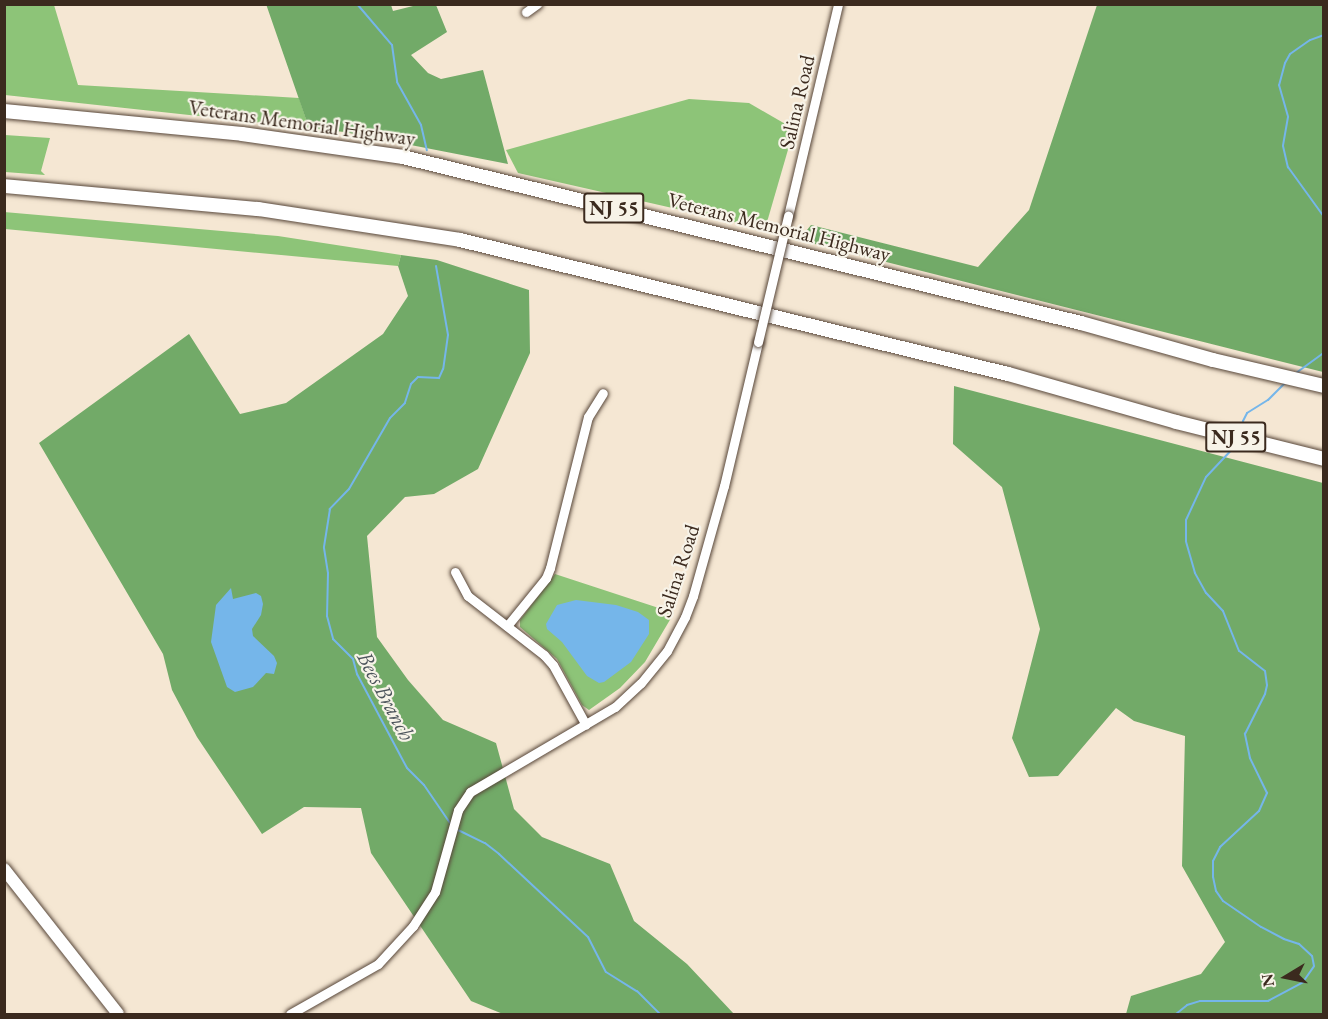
<!DOCTYPE html>
<style>
body{margin:0}
#map{position:relative;width:1328px;height:1019px;overflow:hidden;background:#f5e7d3;font-family:"EB Garamond",serif}
div>[style]{position:absolute}
[style*='--x']{left:calc(var(--x)*1px);top:calc(var(--y)*1px);width:calc(var(--w)*1px);rotate:calc(var(--a)*1deg)}
.green>*{inset:0;background:#8dc478}
.forest>*{inset:0;background:#72aa68}
.water>*{inset:0;background:#75b6ea}
.stream>*{height:2px;margin:-1px;padding:0 1px;transform-origin:1px;border-radius:1px;background:#75b6ea}
.roads{filter:drop-shadow(0 0 2px #574639) drop-shadow(0 0 2px #574639)}
.minor>*{height:9px;margin:-4.5px;padding:0 4.5px;transform-origin:4.5px;border-radius:4.5px;background:#fff}
.major>*{height:12px;margin:-6px;padding:0 6px;transform-origin:6px;border-radius:6px;background:#fff}
.highway>*{height:14px;margin:-7px;padding:0 7px;transform-origin:7px;border-radius:7px;background:#fff}
.bridges{filter:drop-shadow(0 0 2px #574639) drop-shadow(0 0 2px #574639)}
.minor-bridge>*{height:9px;margin:-4.5px;padding:0 4.5px;transform-origin:4.5px;border-radius:4.5px;background:#fff}
span{translate:-50% -50%;white-space:nowrap;text-align:center;line-height:1.15;-webkit-text-stroke:4.5px #f7f3e8;paint-order:stroke}
.shield-label span{padding:2px 4px;background:#f7f3e8;border:2px solid;border-radius:4px;-webkit-text-stroke-width:0}
.shield-label{font-size:20px;color:#3b2a1e;font-weight:700}
.street-label{font-size:21px;color:#3b2a1e}
.water-label{font-size:22px;color:#4c545b;font-style:italic}
.frame{position:absolute;inset:0;border:6px solid #3b2a1e;pointer-events:none}
.north{position:absolute;left:1256px;top:947px;width:60px;height:60px;-webkit-text-stroke:4px #f7f3e8;paint-order:stroke;rotate:260deg;font-size:16px;font-weight:700;line-height:24px;text-align:center;color:#3b2a1e}
.north::after{content:'';display:block;margin:auto;width:21px;height:27px;background:#3b2a1e;clip-path:polygon(50% 0,100% 100%,50% 72%,0 100%)}
</style>
<div id="map">
<div class="green">
<div style="clip-path:polygon(5px 5px,54px 5px,78px 85px,299px 98px,309px 128px,5px 95px)"></div>
<div style="clip-path:polygon(689px 99px,749px 103px,794px 129px,765px 229px,518px 173px,506px 150px)"></div>
<div style="clip-path:polygon(5px 135px,50px 138px,41px 171px,45px 175px,5px 172px)"></div>
<div style="clip-path:polygon(4px 212px,278px 236px,401px 255px,398px 266px,5px 229px)"></div>
<div style="clip-path:polygon(555px 574px,674px 613px,645px 662px,620px 688px,589px 710px,582px 705px,557px 659px,520px 627px,520px 620px)"></div>
</div>
<div class="forest">
<div style="clip-path:polygon(266px 4px,391px 5px,393px 11px,417px 5px,436px 5px,447px 32px,411px 55px,428px 73px,441px 79px,483px 70px,508px 164px,344px 132px,309px 128px)"></div>
<div style="clip-path:polygon(1097px 5px,1323px 5px,1323px 372px,799px 240px,811px 225px,978px 267px,1029px 210px)"></div>
<div style="clip-path:polygon(401px 255px,437px 260px,529px 290px,530px 353px,478px 469px,434px 494px,405px 497px,367px 536px,377px 637px,408px 680px,443px 720px,496px 743px,514px 809px,542px 837px,610px 864px,634px 921px,687px 964px,734px 1014px,503px 1014px,471px 1001px,371px 853px,361px 808px,304px 807px,262px 834px,197px 737px,172px 690px,163px 654px,39px 443px,189px 334px,240px 414px,286px 403px,383px 334px,408px 296px,398px 266px)"></div>
<div style="clip-path:polygon(954px 386px,1323px 483px,1323px 1014px,1126px 1014px,1131px 996px,1201px 974px,1225px 942px,1182px 866px,1185px 736px,1134px 721px,1116px 708px,1058px 776px,1029px 777px,1012px 738px,1040px 629px,1002px 487px,953px 444px)"></div>
</div>
<div class="water">
<div style="clip-path:polygon(231px 588px,233px 599px,256px 593px,261px 596px,263px 604px,261px 615px,252px 629px,253px 636px,274px 656px,277px 663px,274px 674px,266px 673px,253px 687px,235px 692px,227px 687px,211px 642px,216px 605px)"></div>
<div style="clip-path:polygon(576px 600px,616px 605px,638px 612px,649px 620px,649px 634px,631px 662px,604px 682px,599px 683px,587px 676px,562px 642px,547px 629px,546px 624px,557px 605px)"></div>
</div>
<div class="stream">
<div style="--x:357;--y:4;--w:54;--a:49.5"></div>
<div style="--x:392;--y:45;--w:37;--a:82"></div>
<div style="--x:397;--y:82;--w:49;--a:60.8"></div>
<div style="--x:421;--y:125;--w:26;--a:77"></div>
<div style="--x:1324;--y:35;--w:15;--a:160"></div>
<div style="--x:1310;--y:40;--w:24;--a:145"></div>
<div style="--x:1290;--y:54;--w:10;--a:119"></div>
<div style="--x:1285;--y:63;--w:23;--a:105"></div>
<div style="--x:1279;--y:85;--w:33;--a:74"></div>
<div style="--x:1288;--y:117;--w:29;--a:100"></div>
<div style="--x:1283;--y:146;--w:22;--a:77"></div>
<div style="--x:1288;--y:167;--w:62;--a:54.2"></div>
<div style="--x:436;--y:266;--w:70;--a:80.1"></div>
<div style="--x:448;--y:335;--w:34;--a:98"></div>
<div style="--x:443;--y:369;--w:10;--a:114"></div>
<div style="--x:439;--y:378;--w:21;--a:-177"></div>
<div style="--x:418;--y:377;--w:10;--a:135"></div>
<div style="--x:411;--y:384;--w:20;--a:108"></div>
<div style="--x:405;--y:403;--w:21;--a:135"></div>
<div style="--x:390;--y:418;--w:82;--a:120"></div>
<div style="--x:349;--y:489;--w:28;--a:134"></div>
<div style="--x:330;--y:509;--w:39;--a:99"></div>
<div style="--x:324;--y:548;--w:25;--a:81"></div>
<div style="--x:328;--y:573;--w:43;--a:91.3"></div>
<div style="--x:327;--y:616;--w:24;--a:75"></div>
<div style="--x:333;--y:639;--w:28;--a:45"></div>
<div style="--x:353;--y:659;--w:16;--a:75"></div>
<div style="--x:357;--y:674;--w:106;--a:62"></div>
<div style="--x:407;--y:768;--w:24;--a:45"></div>
<div style="--x:424;--y:785;--w:46;--a:55.6"></div>
<div style="--x:1296;--y:373;--w:34;--a:-36"></div>
<div style="--x:1242;--y:432;--w:11;--a:-85"></div>
<div style="--x:1243;--y:421;--w:9;--a:-63"></div>
<div style="--x:1247;--y:413;--w:25;--a:-32"></div>
<div style="--x:1268;--y:400;--w:24;--a:-45"></div>
<div style="--x:456;--y:829;--w:32;--a:26"></div>
<div style="--x:485;--y:843;--w:18;--a:38"></div>
<div style="--x:499;--y:854;--w:122;--a:43"></div>
<div style="--x:588;--y:937;--w:39;--a:63"></div>
<div style="--x:606;--y:972;--w:36;--a:32"></div>
<div style="--x:637;--y:991;--w:33;--a:45"></div>
<div style="--x:1176;--y:1014;--w:14;--a:-39"></div>
<div style="--x:1187;--y:1005;--w:14;--a:-17"></div>
<div style="--x:1200;--y:1001;--w:68;--a:0"></div>
<div style="--x:1268;--y:1001;--w:40;--a:-28"></div>
<div style="--x:1303;--y:982;--w:19;--a:-55"></div>
<div style="--x:1314;--y:966;--w:10;--a:-101"></div>
<div style="--x:1312;--y:956;--w:18;--a:-137"></div>
<div style="--x:1299;--y:944;--w:16;--a:-162"></div>
<div style="--x:1284;--y:939;--w:26;--a:-152"></div>
<div style="--x:1261;--y:927;--w:46;--a:-145.6"></div>
<div style="--x:1223;--y:901;--w:12;--a:-125"></div>
<div style="--x:1216;--y:891;--w:14;--a:-102"></div>
<div style="--x:1213;--y:877;--w:16;--a:-90"></div>
<div style="--x:1213;--y:861;--w:16;--a:-63"></div>
<div style="--x:1220;--y:847;--w:53;--a:-42.7"></div>
<div style="--x:1259;--y:811;--w:20;--a:-66"></div>
<div style="--x:1267;--y:793;--w:39;--a:-116"></div>
<div style="--x:1250;--y:758;--w:25;--a:-102"></div>
<div style="--x:1245;--y:734;--w:45;--a:-63.4"></div>
<div style="--x:1265;--y:694;--w:9;--a:-77"></div>
<div style="--x:1267;--y:685;--w:14;--a:-98"></div>
<div style="--x:1265;--y:671;--w:33;--a:-142"></div>
<div style="--x:1239;--y:651;--w:43;--a:-111.8"></div>
<div style="--x:1223;--y:611;--w:25;--a:-133"></div>
<div style="--x:1206;--y:593;--w:23;--a:-119"></div>
<div style="--x:1195;--y:573;--w:33;--a:-106"></div>
<div style="--x:1186;--y:541;--w:21;--a:-90"></div>
<div style="--x:1186;--y:520;--w:47;--a:-65.1"></div>
<div style="--x:1206;--y:477;--w:47;--a:-46.7"></div>
</div>
<div class="roads">
<div class="minor">
<div style="--x:526;--y:12;--w:14;--a:-36"></div>
<div style="--x:788;--y:216;--w:218;--a:-76.7"></div>
<div style="--x:455;--y:572;--w:27;--a:62"></div>
<div style="--x:468;--y:596;--w:96;--a:37.8"></div>
<div style="--x:544;--y:655;--w:13;--a:48"></div>
<div style="--x:553;--y:665;--w:68;--a:61.2"></div>
<div style="--x:507;--y:626;--w:62;--a:-50.9"></div>
<div style="--x:546;--y:578;--w:11;--a:-68"></div>
<div style="--x:550;--y:568;--w:156;--a:-75.9"></div>
<div style="--x:588;--y:417;--w:28;--a:-58"></div>
<div style="--x:290;--y:1014;--w:101;--a:-29.6"></div>
<div style="--x:378;--y:964;--w:52;--a:-47.4"></div>
<div style="--x:413;--y:926;--w:40;--a:-57.1"></div>
<div style="--x:435;--y:892;--w:85;--a:-74.3"></div>
<div style="--x:458;--y:810;--w:22;--a:-56"></div>
<div style="--x:470;--y:792;--w:168;--a:-30.4"></div>
<div style="--x:615;--y:707;--w:35;--a:-43"></div>
<div style="--x:641;--y:683;--w:41;--a:-50.9"></div>
<div style="--x:667;--y:651;--w:38;--a:-62"></div>
<div style="--x:685;--y:617;--w:22;--a:-69"></div>
<div style="--x:693;--y:596;--w:114;--a:-74.3"></div>
<div style="--x:724;--y:486;--w:148;--a:-76.7"></div>
</div>
<div class="major">
<div style="--x:4;--y:869;--w:184;--a:51.8"></div>
</div>
<div class="highway">
<div style="--x:4;--y:111;--w:239;--a:5.5"></div>
<div style="--x:242;--y:134;--w:163;--a:8.1"></div>
<div style="--x:403;--y:157;--w:698;--a:13.76"></div>
<div style="--x:1081;--y:323;--w:137;--a:15.7"></div>
<div style="--x:1213;--y:360;--w:114;--a:13.2"></div>
<div style="--x:4;--y:186;--w:255;--a:5.2"></div>
<div style="--x:258;--y:209;--w:204;--a:8.7"></div>
<div style="--x:460;--y:240;--w:564;--a:13.74"></div>
<div style="--x:1008;--y:374;--w:175;--a:15.9"></div>
<div style="--x:1176;--y:422;--w:153;--a:14"></div>
</div>
</div>
<div class="bridges">
<div class="minor-bridge">
<div style="--x:758;--y:342;--w:130;--a:-76.6"></div>
</div>
</div>
<div class="shield-label">
<span style="left:614px;top:208px">NJ 55</span>
<span style="left:1236px;top:437px">NJ 55</span>
</div>
<div class="street-label">
<span style="left:797px;top:102px;rotate:-77deg">Salina Road</span>
<span style="left:302px;top:123px;rotate:8deg">Veterans Memorial Highway</span>
<span style="left:779px;top:227px;rotate:14deg">Veterans Memorial Highway</span>
<span style="left:678px;top:571px;rotate:-72deg">Salina Road</span>
</div>
<div class="water-label">
<span style="left:386px;top:696px;rotate:62deg">Bees Branch</span>
</div>
<div class="frame"></div>
<div class="north">N</div>
</div>
